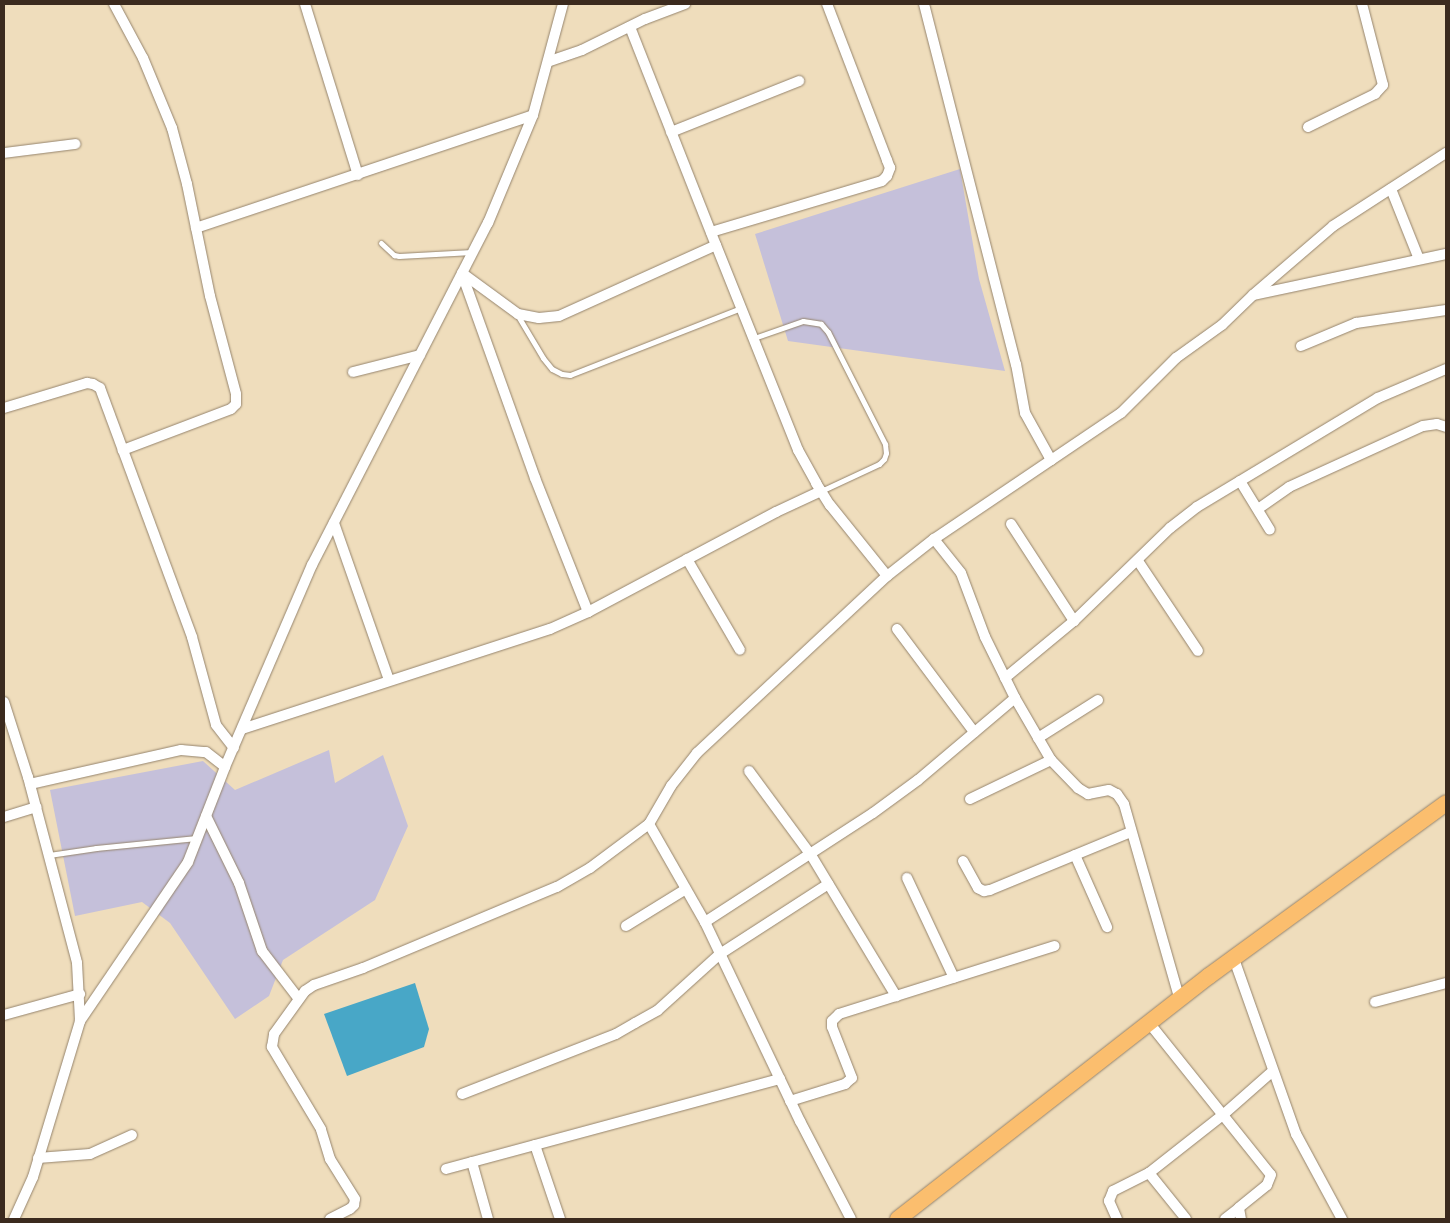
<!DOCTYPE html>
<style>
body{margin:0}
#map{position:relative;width:1450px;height:1223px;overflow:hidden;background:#efddbc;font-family:"Balsamiq Sans",sans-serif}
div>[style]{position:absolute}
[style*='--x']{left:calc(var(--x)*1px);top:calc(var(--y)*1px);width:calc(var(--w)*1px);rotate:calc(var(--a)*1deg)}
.industrial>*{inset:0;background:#c5c0da}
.water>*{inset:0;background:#48a7c7}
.roads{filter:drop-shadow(0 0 1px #95846d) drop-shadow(0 0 1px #95846d)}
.lane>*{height:5px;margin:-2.5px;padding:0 2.5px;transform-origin:2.5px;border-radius:2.5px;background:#fff}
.street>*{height:10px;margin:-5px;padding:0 5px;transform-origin:5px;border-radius:5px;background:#fff}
.primary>*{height:16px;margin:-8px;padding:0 8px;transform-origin:8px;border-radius:8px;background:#fbbe6e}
span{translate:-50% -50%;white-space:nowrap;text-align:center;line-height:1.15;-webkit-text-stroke:4px #fff;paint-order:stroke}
.frame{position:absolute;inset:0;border:5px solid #3b2a1e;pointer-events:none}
</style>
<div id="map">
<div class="industrial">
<div style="clip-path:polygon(960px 169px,979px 279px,1005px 371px,788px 341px,755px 234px)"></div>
<div style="clip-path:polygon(329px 750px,335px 783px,383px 755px,408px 826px,375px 900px,283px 960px,269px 996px,235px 1019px,170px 923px,142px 902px,75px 916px,50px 790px,203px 761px,235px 790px)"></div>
</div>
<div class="water">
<div style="clip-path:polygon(415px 983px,429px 1029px,424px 1047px,347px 1076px,324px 1014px)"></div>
</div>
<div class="roads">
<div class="lane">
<div style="--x:381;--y:243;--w:18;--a:43"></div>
<div style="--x:394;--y:255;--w:5;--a:11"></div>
<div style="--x:399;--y:256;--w:73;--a:-3.1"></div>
<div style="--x:518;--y:316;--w:49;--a:59.2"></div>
<div style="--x:543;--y:358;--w:14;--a:51"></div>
<div style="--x:552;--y:369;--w:11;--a:27"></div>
<div style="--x:562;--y:374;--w:8;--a:7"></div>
<div style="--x:570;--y:375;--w:184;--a:-21.4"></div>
<div style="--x:754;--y:338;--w:52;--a:-19.1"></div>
<div style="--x:803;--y:321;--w:18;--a:9"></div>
<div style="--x:821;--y:324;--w:11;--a:49"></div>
<div style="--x:828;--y:332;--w:126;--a:63"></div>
<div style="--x:885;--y:444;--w:9;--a:84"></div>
<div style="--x:886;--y:453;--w:6;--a:108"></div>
<div style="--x:884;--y:459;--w:7;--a:135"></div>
<div style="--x:879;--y:464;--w:64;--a:155"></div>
<div style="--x:49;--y:855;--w:48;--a:-8.5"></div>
<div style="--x:96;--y:848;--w:101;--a:-5.7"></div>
</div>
<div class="street">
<div style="--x:114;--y:4;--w:61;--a:61.8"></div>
<div style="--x:143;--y:58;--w:76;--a:67.5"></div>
<div style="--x:172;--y:128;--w:58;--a:75"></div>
<div style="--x:187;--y:184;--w:114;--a:78.4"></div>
<div style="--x:210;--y:296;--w:101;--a:75.1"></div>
<div style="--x:236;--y:394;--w:10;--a:90"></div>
<div style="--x:236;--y:404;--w:7;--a:135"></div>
<div style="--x:231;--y:409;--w:116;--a:159.2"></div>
<div style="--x:305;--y:4;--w:179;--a:72.8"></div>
<div style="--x:924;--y:4;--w:372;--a:75.7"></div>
<div style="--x:1016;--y:364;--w:50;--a:79.6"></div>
<div style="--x:1025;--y:413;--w:54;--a:61"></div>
<div style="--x:630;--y:27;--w:234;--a:68.5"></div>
<div style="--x:550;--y:61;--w:34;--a:-19"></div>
<div style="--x:582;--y:50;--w:70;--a:-26.2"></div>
<div style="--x:645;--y:19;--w:43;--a:-20.6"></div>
<div style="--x:1308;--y:127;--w:75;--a:-26.2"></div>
<div style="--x:1375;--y:94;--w:12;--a:-48"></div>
<div style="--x:1383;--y:85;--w:84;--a:-104.5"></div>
<div style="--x:671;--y:132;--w:138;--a:-21.7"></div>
<div style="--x:4;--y:153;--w:72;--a:-7.2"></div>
<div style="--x:1391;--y:189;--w:75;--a:68.2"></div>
<div style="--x:196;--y:228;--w:355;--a:-18.5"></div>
<div style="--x:711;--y:232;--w:178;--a:-16.6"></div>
<div style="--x:882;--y:181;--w:7;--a:-45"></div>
<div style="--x:887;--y:176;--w:9;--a:-69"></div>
<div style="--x:890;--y:168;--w:9;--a:-111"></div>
<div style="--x:887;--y:160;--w:167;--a:-111"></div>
<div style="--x:462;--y:273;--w:69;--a:36.2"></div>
<div style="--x:518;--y:314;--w:21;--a:11"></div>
<div style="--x:539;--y:318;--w:20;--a:-6"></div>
<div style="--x:559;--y:316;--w:172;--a:-24.3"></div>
<div style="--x:716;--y:245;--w:221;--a:68.2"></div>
<div style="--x:798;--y:450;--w:38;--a:61"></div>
<div style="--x:816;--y:483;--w:26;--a:58"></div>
<div style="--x:830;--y:505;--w:91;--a:51.2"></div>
<div style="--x:462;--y:274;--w:217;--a:70.3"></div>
<div style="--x:535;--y:478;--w:144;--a:68.4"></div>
<div style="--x:1254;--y:294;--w:104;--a:-40.7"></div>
<div style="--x:1333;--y:226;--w:135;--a:-32.9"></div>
<div style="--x:1301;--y:346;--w:60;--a:-22.7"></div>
<div style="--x:1356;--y:323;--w:91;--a:-8.2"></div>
<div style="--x:353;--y:372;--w:69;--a:-14.2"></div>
<div style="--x:4;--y:408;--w:87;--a:-16.8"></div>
<div style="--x:87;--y:383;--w:6;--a:9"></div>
<div style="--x:93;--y:384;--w:8;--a:30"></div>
<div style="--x:100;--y:388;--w:265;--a:69.7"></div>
<div style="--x:192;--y:637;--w:91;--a:74.7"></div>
<div style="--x:216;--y:725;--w:29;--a:52"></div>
<div style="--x:1240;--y:481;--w:57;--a:58.5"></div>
<div style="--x:1258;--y:509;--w:38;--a:-35"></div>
<div style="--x:1289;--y:487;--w:147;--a:-24.5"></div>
<div style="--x:1423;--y:426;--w:14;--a:-8"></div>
<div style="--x:1437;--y:424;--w:9;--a:18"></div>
<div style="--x:334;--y:523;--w:166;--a:70.7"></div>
<div style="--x:1011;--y:524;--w:116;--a:57"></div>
<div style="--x:934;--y:539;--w:43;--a:51.5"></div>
<div style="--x:961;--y:573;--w:68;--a:69.4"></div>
<div style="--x:985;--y:637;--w:68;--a:63.8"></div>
<div style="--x:1015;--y:698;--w:72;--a:59.9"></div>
<div style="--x:1051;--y:760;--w:39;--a:46"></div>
<div style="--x:1078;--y:788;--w:12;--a:31"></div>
<div style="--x:1088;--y:794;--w:21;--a:-11"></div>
<div style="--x:1109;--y:790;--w:9;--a:27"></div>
<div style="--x:1117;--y:794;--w:12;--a:55"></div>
<div style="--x:1124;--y:804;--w:204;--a:74.1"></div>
<div style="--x:687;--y:559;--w:105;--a:59.8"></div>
<div style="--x:1138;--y:561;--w:108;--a:56.3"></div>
<div style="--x:897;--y:629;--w:129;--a:53.2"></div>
<div style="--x:1005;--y:678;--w:89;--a:-39.6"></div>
<div style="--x:1074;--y:621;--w:134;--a:-44.1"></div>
<div style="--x:1170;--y:528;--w:34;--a:-38"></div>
<div style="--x:1197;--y:507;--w:211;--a:-31.1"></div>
<div style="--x:1378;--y:398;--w:74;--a:-23.1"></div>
<div style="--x:4;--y:702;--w:79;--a:72.3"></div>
<div style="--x:28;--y:777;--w:192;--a:75.2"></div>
<div style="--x:77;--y:963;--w:58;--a:87"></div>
<div style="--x:242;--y:729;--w:324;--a:-18"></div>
<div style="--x:550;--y:629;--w:42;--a:-24.1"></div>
<div style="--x:588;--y:612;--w:213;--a:-28"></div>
<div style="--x:776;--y:512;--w:50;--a:-25"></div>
<div style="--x:1038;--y:738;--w:71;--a:-32.3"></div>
<div style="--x:749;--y:771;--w:104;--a:53.6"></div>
<div style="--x:811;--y:855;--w:165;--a:58.9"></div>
<div style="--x:30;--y:784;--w:155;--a:-12.7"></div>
<div style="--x:181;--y:750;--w:25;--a:5"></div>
<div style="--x:206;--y:752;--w:24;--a:38"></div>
<div style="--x:970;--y:799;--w:90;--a:-25.7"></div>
<div style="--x:206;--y:816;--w:75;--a:63.8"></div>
<div style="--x:239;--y:883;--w:72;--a:71.3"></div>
<div style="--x:262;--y:951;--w:59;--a:52.5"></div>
<div style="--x:4;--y:817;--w:34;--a:-17"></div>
<div style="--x:649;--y:824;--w:113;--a:60.3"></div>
<div style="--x:705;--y:922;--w:221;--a:64.5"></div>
<div style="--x:800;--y:1121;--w:110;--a:62.5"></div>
<div style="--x:1075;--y:855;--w:79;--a:66"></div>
<div style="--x:963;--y:861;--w:31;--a:61"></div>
<div style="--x:978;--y:888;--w:7;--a:27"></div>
<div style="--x:984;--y:891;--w:6;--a:-9"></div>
<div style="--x:990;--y:890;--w:152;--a:-22.4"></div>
<div style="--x:907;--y:878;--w:110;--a:64.8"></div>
<div style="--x:705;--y:922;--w:200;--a:-33"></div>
<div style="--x:873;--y:813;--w:56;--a:-36.3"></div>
<div style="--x:918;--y:780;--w:127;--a:-40.2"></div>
<div style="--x:626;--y:926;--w:70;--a:-31.7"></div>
<div style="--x:1234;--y:959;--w:186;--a:70.5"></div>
<div style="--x:1296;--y:1134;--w:97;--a:61.6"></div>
<div style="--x:1375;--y:1002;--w:73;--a:-15"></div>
<div style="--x:4;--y:1015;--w:79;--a:-15.4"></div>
<div style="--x:1150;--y:1024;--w:193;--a:51.3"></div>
<div style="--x:1271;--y:1175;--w:11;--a:112"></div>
<div style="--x:1267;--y:1185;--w:36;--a:141"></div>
<div style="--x:1239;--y:1208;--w:11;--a:80"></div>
<div style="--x:462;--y:1094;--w:165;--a:-21.3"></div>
<div style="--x:616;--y:1034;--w:22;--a:-30"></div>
<div style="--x:635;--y:1023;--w:26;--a:-29"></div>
<div style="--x:658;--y:1010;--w:84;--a:-42.1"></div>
<div style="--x:720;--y:954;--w:129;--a:-32.9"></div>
<div style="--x:790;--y:1101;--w:58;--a:-17.2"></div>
<div style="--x:845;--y:1084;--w:9;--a:-41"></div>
<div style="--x:852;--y:1078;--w:55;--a:-111.4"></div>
<div style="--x:832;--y:1027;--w:6;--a:-90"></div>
<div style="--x:832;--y:1021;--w:10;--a:-45"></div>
<div style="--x:839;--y:1014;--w:226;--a:-17.5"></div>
<div style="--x:535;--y:1145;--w:78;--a:71.3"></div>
<div style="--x:38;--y:1158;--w:52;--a:-4.4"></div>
<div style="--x:90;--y:1154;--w:46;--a:-24.3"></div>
<div style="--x:472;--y:1162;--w:59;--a:74.3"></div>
<div style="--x:446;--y:1169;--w:346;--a:-15.1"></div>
<div style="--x:1149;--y:1173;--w:59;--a:51.2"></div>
<div style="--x:14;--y:1219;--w:46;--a:-65.7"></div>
<div style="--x:33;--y:1177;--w:163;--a:-73.2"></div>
<div style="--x:80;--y:1021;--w:192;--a:-55.8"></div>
<div style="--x:188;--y:862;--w:102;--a:-68.7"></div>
<div style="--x:225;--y:767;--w:220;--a:-66.7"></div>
<div style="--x:312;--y:565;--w:385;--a:-62.8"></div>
<div style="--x:488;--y:223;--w:117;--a:-67.4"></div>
<div style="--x:533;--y:115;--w:115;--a:-74.9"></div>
<div style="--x:330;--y:1219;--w:22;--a:-27"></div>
<div style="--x:350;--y:1209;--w:6;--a:-45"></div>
<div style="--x:354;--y:1205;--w:6;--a:-81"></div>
<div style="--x:355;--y:1199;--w:47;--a:-122"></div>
<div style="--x:330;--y:1159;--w:31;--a:-107"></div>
<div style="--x:321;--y:1129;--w:96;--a:-120.9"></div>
<div style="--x:272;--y:1047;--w:13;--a:-81"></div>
<div style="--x:274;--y:1034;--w:53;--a:-54.2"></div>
<div style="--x:305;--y:991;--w:11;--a:-34"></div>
<div style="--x:314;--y:985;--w:52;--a:-19.1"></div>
<div style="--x:363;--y:968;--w:210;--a:-22.7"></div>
<div style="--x:557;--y:887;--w:38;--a:-30"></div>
<div style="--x:590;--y:868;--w:74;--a:-36.7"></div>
<div style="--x:649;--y:824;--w:44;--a:-59.9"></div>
<div style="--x:671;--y:786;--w:42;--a:-51.8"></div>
<div style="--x:697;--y:753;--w:260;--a:-43"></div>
<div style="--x:887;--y:576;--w:60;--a:-38.2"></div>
<div style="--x:934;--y:539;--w:225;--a:-34"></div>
<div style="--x:1121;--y:413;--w:78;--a:-45"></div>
<div style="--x:1176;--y:358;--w:57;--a:-35.7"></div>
<div style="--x:1222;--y:325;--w:43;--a:-44.1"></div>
<div style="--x:1253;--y:295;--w:197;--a:-12"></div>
<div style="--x:1117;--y:1219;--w:20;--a:-114"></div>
<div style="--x:1109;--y:1201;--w:11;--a:-68"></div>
<div style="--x:1113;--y:1191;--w:40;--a:-26.6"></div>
<div style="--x:1149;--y:1173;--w:95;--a:-38.2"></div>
<div style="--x:1224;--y:1114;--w:65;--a:-41.3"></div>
<div style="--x:1225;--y:1219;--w:18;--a:-38"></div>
</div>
<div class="primary">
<div style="--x:898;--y:1219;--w:395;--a:-38"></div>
<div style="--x:1209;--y:976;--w:293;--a:-36.1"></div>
</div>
</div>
<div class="frame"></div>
</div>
